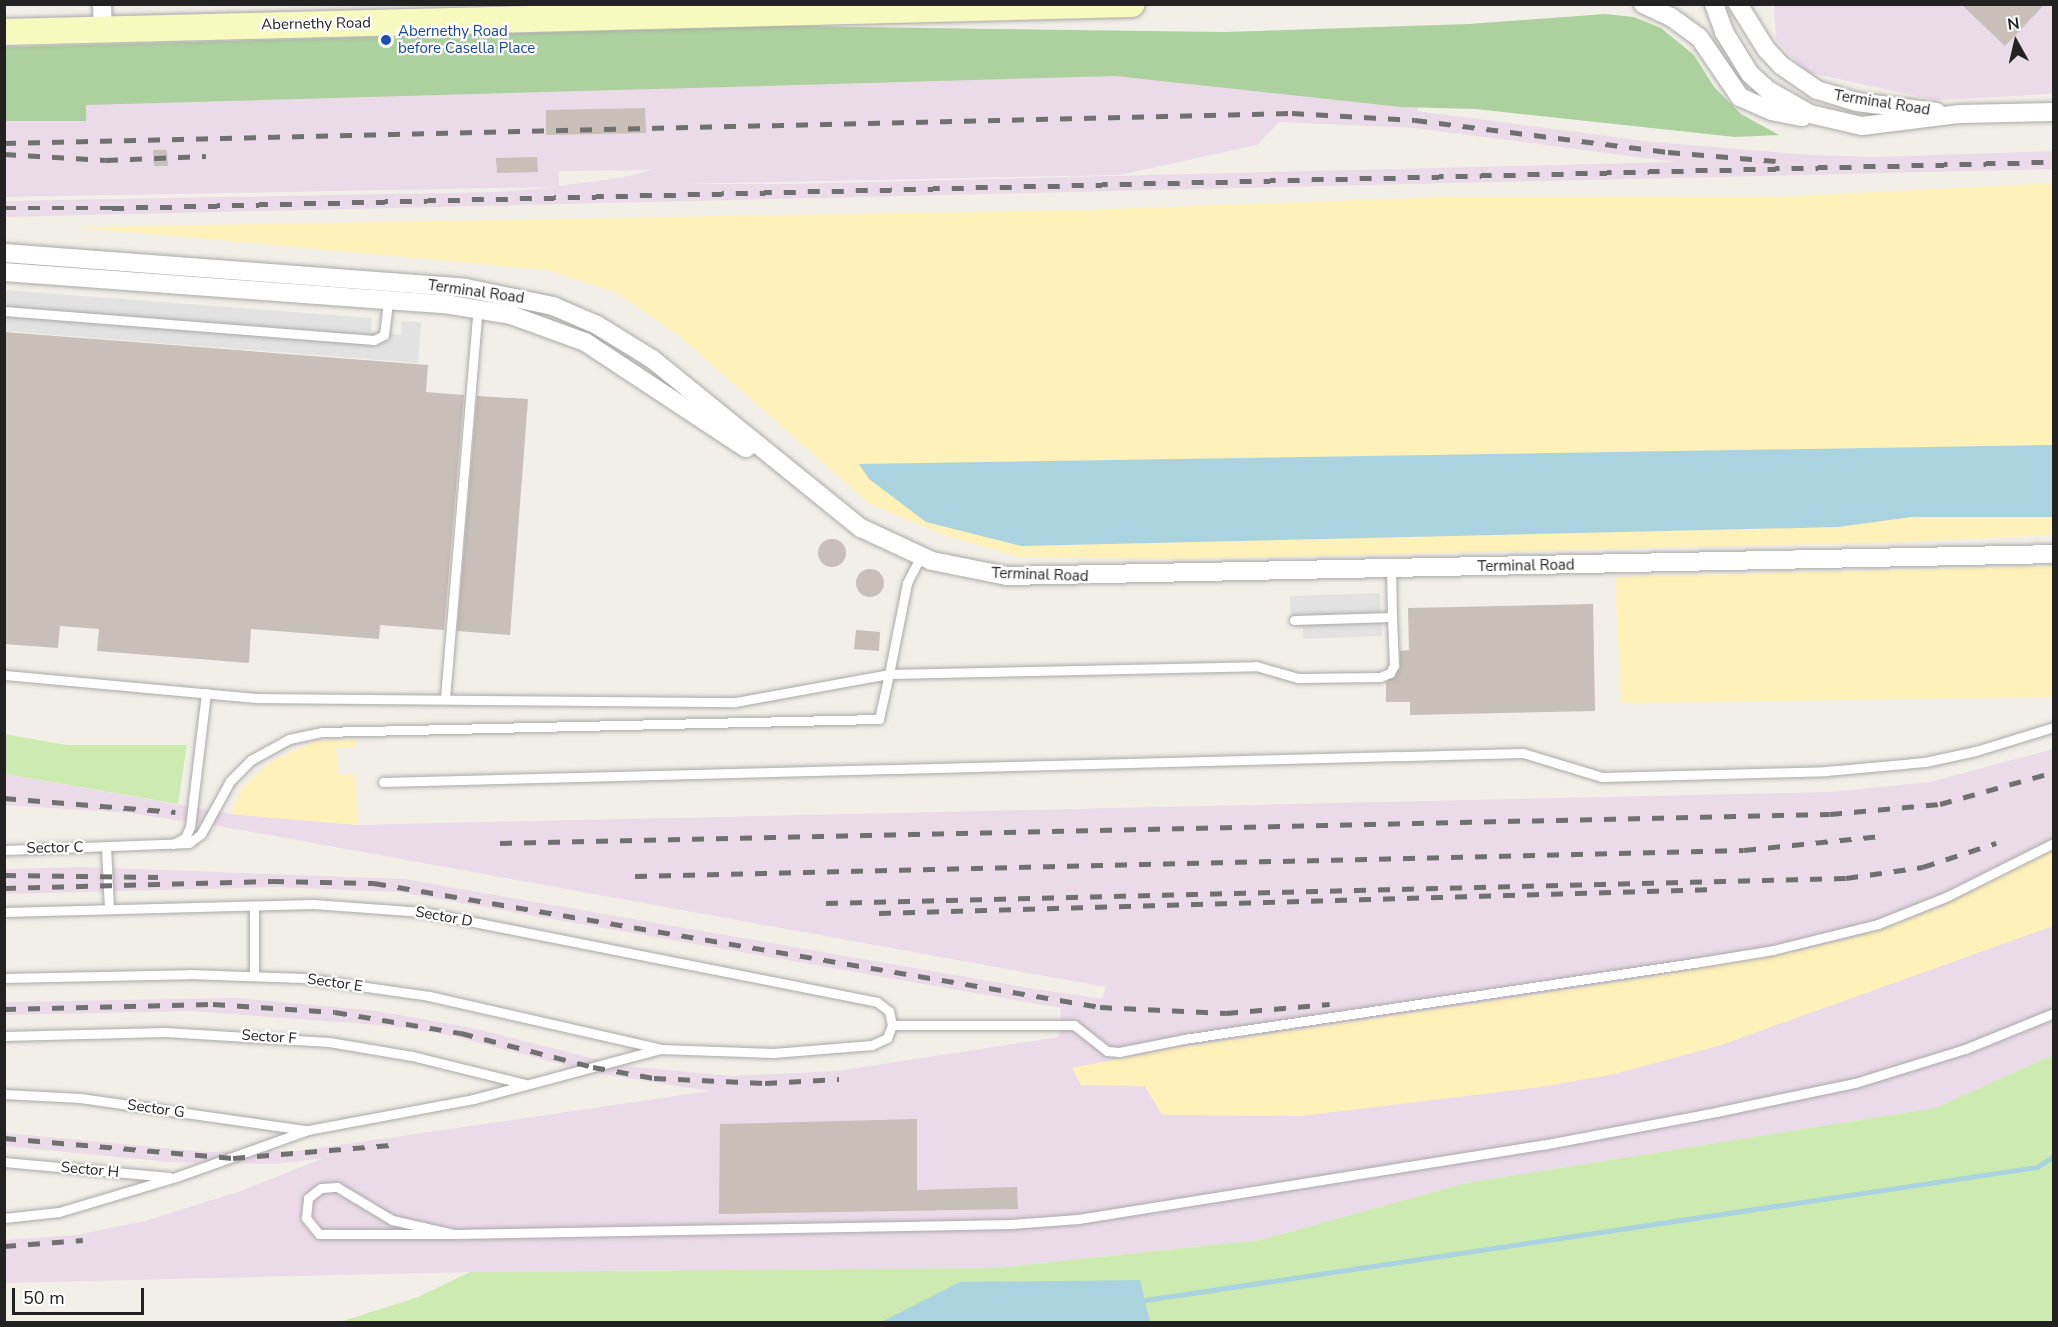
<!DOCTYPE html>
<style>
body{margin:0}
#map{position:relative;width:2058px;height:1327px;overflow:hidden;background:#f2efe9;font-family:"Nunito Sans",sans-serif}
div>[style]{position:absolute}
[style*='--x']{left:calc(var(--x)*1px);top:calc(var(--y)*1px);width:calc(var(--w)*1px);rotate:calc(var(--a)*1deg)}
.industrial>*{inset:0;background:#ebdbe8}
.grass>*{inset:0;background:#cdebb0}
.forest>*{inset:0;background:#add19e}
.sand>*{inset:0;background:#fff1ba}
.parking>*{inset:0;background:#e2e2e2}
.water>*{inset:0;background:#aad3df}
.stream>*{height:5px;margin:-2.5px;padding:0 2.5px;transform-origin:2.5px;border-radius:2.5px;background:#aad3df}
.building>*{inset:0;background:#c7bfb8}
.round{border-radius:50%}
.roads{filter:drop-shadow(0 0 2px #a9a9a9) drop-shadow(0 0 2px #a9a9a9)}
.lane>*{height:9px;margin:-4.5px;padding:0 4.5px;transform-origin:4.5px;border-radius:4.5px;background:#fff}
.street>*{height:18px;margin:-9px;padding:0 9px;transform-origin:9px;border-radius:9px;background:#fff}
.secondary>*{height:26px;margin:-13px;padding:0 13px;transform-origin:13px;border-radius:13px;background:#f7fabf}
.rail>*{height:4.5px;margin-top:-2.25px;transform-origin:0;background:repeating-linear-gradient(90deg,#707070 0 12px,transparent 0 24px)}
.dots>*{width:16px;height:16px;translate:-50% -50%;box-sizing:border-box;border:3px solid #fff;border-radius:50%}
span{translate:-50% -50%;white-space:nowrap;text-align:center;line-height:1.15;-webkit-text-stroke:4.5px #fff;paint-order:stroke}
.street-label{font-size:15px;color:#222}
.transit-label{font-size:15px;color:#164399}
.left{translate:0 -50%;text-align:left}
.frame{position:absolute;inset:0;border:6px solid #222;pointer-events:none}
.north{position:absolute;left:1986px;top:12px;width:60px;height:60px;-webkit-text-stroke:4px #fff;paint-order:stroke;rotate:352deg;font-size:16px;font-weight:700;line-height:24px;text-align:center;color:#222}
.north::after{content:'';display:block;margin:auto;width:21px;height:27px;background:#222;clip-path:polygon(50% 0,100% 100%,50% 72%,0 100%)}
.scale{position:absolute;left:12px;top:1288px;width:132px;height:27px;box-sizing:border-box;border:3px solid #222;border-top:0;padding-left:8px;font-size:18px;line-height:21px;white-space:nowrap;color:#222;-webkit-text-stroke:4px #fff;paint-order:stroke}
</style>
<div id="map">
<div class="industrial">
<div style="clip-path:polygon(1774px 5px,2053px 5px,2053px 94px,1935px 100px,1806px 72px,1776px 40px)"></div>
<div style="clip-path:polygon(evenodd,1435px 29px,1417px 111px,1653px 142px,1811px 155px,1874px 157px,2054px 151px,2053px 169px,5px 217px,5px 201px,499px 192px,558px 187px,5px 197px,5px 82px,1435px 29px,1279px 122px,1414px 128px,1676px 162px,789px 184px,674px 184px,1119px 175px,1257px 145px,1279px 122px,1435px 29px,653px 170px,620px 178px,559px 186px,559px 171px,653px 170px)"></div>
<div style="clip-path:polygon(2053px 749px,2053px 1055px,1935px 1108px,1466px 1183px,1260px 1240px,995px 1268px,470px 1272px,5px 1283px,5px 1240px,76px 1235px,145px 1221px,238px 1192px,324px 1158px,276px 1164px,169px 1162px,5px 1146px,5px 1133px,207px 1152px,298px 1151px,710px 1091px,595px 1073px,448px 1035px,392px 1026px,192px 1011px,5px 1015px,5px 1002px,237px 998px,377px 1011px,468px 1027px,623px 1066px,733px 1076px,837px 1071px,1059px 1037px,1061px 1008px,398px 892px,276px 887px,5px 894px,5px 869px,83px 867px,404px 879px,1029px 988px,1102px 999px,1106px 987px,230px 828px,129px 813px,5px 805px,5px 774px,231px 814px,357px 825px,1830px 792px,1930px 782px)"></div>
</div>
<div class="grass">
<div style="clip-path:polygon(4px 734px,67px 745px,187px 745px,178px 804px,5px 774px)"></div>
<div style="clip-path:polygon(2053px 1055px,2053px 1322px,340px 1322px,418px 1297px,470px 1272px,995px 1268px,1260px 1240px,1466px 1183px,1935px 1108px)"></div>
</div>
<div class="forest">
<div style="clip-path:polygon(1605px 14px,1634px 17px,1661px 28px,1694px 55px,1714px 87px,1741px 114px,1779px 135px,1735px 137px,1475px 109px,1401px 107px,1115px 76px,86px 105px,86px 121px,5px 121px,5px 47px,789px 26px,1224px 32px,1468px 24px)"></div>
</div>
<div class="sand">
<div style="clip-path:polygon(2053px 183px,2053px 535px,1901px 542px,1184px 559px,1019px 557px,944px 535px,870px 504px,678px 335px,617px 293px,547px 270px,75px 227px,1082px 210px,1441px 197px,1775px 197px)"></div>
<div style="clip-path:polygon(2053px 566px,2053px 697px,1621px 703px,1615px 577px)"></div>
<div style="clip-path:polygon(355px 740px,355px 747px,336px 748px,338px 774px,356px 774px,357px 825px,231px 814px,243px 786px,272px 761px,315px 741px)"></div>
<div style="clip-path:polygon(2053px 849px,2053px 926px,1718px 1046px,1614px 1074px,1541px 1087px,1301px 1116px,1162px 1115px,1145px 1086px,1081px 1085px,1072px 1068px,1174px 1048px,1625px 981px,1797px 951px,1863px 935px,1945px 905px)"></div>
</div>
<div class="parking">
<div style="clip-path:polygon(4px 290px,372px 318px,371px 332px,401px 335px,402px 321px,421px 322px,418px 363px,5px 331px)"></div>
<div style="clip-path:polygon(1380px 593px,1382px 636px,1303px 639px,1303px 626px,1291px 626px,1290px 596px)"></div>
</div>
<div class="water">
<div style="clip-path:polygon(2053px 445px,2053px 517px,1912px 517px,1838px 527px,1021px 546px,926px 522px,869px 479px,859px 464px)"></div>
<div style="clip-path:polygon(1140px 1280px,1150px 1322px,881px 1322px,960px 1282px)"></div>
</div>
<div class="stream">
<div style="--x:1145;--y:1300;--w:902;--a:-8.48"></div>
<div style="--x:2037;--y:1167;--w:20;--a:-33"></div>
</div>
<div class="building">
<div style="clip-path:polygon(1961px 4px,2045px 4px,2005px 46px)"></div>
<div style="clip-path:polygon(645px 108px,646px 133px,546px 135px,546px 110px)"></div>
<div style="clip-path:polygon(153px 150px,167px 150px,168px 166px,154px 166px)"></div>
<div style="clip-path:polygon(537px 157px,538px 172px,497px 173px,496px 158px)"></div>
<div style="clip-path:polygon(4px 332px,428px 365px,426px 392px,464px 395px,444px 630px,380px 625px,379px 639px,251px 629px,249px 663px,97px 651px,99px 629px,60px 626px,58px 648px,4px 644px)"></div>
<div style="clip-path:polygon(477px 396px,528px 399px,510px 635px,457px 631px)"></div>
<div class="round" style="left:818px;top:539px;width:28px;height:28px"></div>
<div class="round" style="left:856px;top:569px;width:28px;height:28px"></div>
<div style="clip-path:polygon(1593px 604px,1595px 711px,1410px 715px,1410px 702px,1386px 702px,1386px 682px,1400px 668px,1400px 651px,1409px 650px,1408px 608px)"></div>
<div style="clip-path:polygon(856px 630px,880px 632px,879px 651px,854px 649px)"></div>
<div style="clip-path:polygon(917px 1119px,917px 1190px,1017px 1187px,1018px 1209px,719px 1214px,720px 1124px)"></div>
</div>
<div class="roads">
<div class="lane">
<div style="--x:4;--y:311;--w:371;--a:4.5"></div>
<div style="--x:374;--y:340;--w:11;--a:-27"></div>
<div style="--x:384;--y:335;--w:35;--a:-83"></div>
<div style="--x:1294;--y:620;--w:98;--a:-1.8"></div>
<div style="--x:1392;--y:617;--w:47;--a:-91.2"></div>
<div style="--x:4;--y:675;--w:254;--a:5.2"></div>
<div style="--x:257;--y:698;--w:478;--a:0.5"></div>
<div style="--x:735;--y:702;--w:157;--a:-10.3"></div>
<div style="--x:889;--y:674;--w:93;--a:-78.8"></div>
<div style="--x:907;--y:583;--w:29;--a:-63"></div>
<div style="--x:445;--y:698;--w:390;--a:-85.2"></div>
<div style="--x:383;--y:782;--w:1140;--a:-1.46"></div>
<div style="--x:1523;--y:753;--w:83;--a:16.9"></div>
<div style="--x:1602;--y:777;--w:224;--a:-1.5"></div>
<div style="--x:1826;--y:771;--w:99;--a:-5.2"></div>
<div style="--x:1925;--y:762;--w:52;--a:-12.2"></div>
<div style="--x:1976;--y:751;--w:82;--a:-17.1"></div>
<div style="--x:173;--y:844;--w:13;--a:-27"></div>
<div style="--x:185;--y:838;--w:12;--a:-66"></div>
<div style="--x:190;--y:827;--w:135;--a:-83.2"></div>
<div style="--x:106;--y:847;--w:62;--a:87.2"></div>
<div style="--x:4;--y:850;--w:185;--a:-2.2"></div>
<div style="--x:189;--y:843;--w:15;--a:-37"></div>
<div style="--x:201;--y:834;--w:60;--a:-61.3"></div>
<div style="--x:230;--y:781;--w:30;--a:-45"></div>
<div style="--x:251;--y:760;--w:43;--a:-28.9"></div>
<div style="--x:289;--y:739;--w:34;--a:-12"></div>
<div style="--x:322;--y:732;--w:557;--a:-1.34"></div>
<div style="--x:879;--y:719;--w:46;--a:-77.5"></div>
<div style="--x:889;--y:674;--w:367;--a:-1.2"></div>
<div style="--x:1256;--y:666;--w:44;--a:15.9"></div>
<div style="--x:1298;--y:678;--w:82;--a:-0.7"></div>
<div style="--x:1380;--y:677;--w:11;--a:-22"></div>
<div style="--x:1390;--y:673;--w:9;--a:-63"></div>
<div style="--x:1394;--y:665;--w:48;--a:-92.4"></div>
<div style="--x:254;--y:906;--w:70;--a:90"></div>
<div style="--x:4;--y:912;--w:309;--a:-1.5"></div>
<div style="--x:313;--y:904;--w:110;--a:4.2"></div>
<div style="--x:423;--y:912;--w:463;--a:11.2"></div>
<div style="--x:877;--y:1002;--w:15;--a:37"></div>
<div style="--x:889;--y:1011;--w:14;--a:78"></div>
<div style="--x:892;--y:1025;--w:14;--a:111"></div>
<div style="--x:887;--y:1038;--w:17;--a:155"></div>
<div style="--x:872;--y:1045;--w:99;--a:175.4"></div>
<div style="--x:773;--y:1053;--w:113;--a:-178"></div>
<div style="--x:660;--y:1049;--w:193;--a:165"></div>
<div style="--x:474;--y:1099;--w:169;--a:169.4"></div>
<div style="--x:308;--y:1130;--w:140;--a:160.4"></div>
<div style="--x:176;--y:1177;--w:122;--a:163.3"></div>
<div style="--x:59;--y:1212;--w:55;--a:173.8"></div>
<div style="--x:4;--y:978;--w:184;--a:-1.2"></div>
<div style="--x:188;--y:974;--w:115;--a:2"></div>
<div style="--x:303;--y:978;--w:127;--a:8.1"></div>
<div style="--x:429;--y:996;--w:234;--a:12.8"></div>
<div style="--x:892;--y:1025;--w:182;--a:0"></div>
<div style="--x:1074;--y:1025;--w:42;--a:38.2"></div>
<div style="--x:1107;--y:1051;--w:12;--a:5"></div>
<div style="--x:1119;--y:1052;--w:66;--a:-11.3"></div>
<div style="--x:1184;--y:1039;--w:516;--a:-8.48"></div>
<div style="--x:1694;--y:963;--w:80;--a:-9.3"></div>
<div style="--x:1773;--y:950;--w:108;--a:-13.9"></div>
<div style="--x:1878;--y:924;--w:73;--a:-21.7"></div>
<div style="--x:1946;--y:897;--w:121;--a:-26.6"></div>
<div style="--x:4;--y:1036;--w:161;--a:-1.4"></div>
<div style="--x:165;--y:1032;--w:164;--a:3.5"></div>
<div style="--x:329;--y:1042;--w:84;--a:9.6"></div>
<div style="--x:412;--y:1056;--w:116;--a:13.9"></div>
<div style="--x:4;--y:1094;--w:76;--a:3"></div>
<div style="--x:80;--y:1098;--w:227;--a:8.1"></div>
<div style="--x:4;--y:1162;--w:166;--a:5.2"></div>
<div style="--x:337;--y:1187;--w:64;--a:31"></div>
<div style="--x:392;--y:1220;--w:64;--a:12.7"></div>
<div style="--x:454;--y:1234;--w:135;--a:180"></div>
<div style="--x:319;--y:1234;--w:21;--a:-129"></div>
<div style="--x:306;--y:1218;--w:20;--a:-84"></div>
<div style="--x:308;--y:1198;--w:16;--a:-38"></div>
<div style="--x:321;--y:1188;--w:16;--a:-4"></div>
<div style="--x:454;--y:1234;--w:557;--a:-1.03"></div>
<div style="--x:1011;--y:1224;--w:67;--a:-4.3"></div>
<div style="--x:1078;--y:1219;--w:470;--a:-9.1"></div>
<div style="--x:1542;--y:1145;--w:177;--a:-10.7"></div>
<div style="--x:1716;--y:1112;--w:142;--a:-11.8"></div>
<div style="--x:1855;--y:1083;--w:115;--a:-17.2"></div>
<div style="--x:1965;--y:1049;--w:96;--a:-22"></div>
</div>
<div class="street">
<div style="--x:102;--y:4;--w:25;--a:88"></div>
<div style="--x:1643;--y:4;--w:31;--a:25"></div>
<div style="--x:1671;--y:17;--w:34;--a:36"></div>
<div style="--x:1699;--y:37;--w:73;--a:55.7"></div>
<div style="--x:1740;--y:97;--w:34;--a:24"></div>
<div style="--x:1771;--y:111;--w:32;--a:11"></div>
<div style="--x:1714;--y:4;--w:30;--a:70"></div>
<div style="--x:1724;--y:32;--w:49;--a:58.2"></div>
<div style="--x:1750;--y:74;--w:24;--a:42"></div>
<div style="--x:1768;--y:90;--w:48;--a:29.7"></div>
<div style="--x:1810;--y:114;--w:53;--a:13"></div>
<div style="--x:1862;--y:126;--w:99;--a:-7"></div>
<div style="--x:1960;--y:114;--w:94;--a:-1.2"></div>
<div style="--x:1738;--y:4;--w:53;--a:58.1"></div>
<div style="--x:1766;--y:49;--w:23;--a:47"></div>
<div style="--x:1782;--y:66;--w:42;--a:34.4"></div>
<div style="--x:1817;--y:90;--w:42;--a:16.7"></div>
<div style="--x:1857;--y:102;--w:80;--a:7.2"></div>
<div style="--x:4;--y:253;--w:463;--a:4.3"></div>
<div style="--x:466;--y:288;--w:89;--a:11.7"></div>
<div style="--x:553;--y:306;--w:48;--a:23.4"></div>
<div style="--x:597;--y:325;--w:65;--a:31.7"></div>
<div style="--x:652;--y:359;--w:269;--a:39"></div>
<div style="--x:861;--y:528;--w:78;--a:24.9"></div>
<div style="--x:932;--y:561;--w:76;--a:11.3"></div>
<div style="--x:1007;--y:576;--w:1047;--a:-1.2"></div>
<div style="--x:4;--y:272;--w:448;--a:4.2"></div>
<div style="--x:451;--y:305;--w:61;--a:9.5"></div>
<div style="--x:511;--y:315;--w:79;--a:20"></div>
<div style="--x:585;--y:342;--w:193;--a:33.4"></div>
</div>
<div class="secondary">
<div style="--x:4;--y:32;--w:1128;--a:-1.42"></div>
</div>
</div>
<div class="rail">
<div style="--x:4;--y:143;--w:1288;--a:-1.33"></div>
<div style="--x:1292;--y:113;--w:123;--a:3.3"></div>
<div style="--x:1415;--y:120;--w:255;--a:7.2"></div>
<div style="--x:1668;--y:152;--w:108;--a:4.8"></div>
<div style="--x:4;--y:154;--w:102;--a:3.4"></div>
<div style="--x:106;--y:160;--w:100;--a:-2.3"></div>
<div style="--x:4;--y:208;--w:108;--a:0"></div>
<div style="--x:112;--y:208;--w:1943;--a:-1.36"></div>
<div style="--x:4;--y:798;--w:172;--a:4.7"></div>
<div style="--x:500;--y:843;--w:1330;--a:-1.25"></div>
<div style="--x:1830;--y:814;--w:110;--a:-5.2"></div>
<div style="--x:1940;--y:804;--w:118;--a:-15.7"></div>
<div style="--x:4;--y:875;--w:154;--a:0.7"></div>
<div style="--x:635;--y:876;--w:1109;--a:-1.34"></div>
<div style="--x:1744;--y:850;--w:140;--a:-5.8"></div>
<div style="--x:4;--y:888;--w:268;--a:-1.5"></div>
<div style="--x:272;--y:881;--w:102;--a:1.1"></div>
<div style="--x:374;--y:883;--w:737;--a:9.69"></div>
<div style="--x:1100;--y:1007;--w:126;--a:2.7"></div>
<div style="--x:1226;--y:1013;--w:104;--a:-4.9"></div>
<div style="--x:826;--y:903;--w:1020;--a:-1.4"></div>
<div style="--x:1846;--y:878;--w:78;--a:-8.1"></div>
<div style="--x:1923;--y:867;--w:77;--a:-18.2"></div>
<div style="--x:879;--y:913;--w:838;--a:-1.64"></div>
<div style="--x:4;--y:1009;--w:209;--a:-1.4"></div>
<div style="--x:213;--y:1004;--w:122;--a:3.8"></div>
<div style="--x:335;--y:1012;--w:128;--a:9.5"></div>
<div style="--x:461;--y:1033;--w:136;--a:14.4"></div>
<div style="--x:593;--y:1067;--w:62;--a:10.2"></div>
<div style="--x:654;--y:1078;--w:111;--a:2.6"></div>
<div style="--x:765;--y:1083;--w:74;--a:-3.1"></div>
<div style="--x:4;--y:1138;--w:230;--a:5"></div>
<div style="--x:233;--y:1158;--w:158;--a:-4.7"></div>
<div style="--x:4;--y:1246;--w:79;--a:-4.3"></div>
</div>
<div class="dots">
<div style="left:386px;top:40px;background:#1a4fb4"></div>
</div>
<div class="street-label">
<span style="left:316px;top:24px;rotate:-1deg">Abernethy Road</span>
<span style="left:1882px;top:103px;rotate:9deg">Terminal Road</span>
<span style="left:476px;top:292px;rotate:8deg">Terminal Road</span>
<span style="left:1526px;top:566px;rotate:-1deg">Terminal Road</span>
<span style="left:1040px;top:575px;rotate:2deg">Terminal Road</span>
<span style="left:55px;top:848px;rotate:-1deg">Sector C</span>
<span style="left:444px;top:917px;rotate:10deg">Sector D</span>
<span style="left:335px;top:983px;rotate:8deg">Sector E</span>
<span style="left:269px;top:1037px;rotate:4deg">Sector F</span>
<span style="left:156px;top:1109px;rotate:8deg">Sector G</span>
<span style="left:90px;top:1170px;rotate:5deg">Sector H</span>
</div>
<div class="transit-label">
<span class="left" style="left:398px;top:40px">Abernethy Road<br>before Casella Place</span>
</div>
<div class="frame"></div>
<div class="north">N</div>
<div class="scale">50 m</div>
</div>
